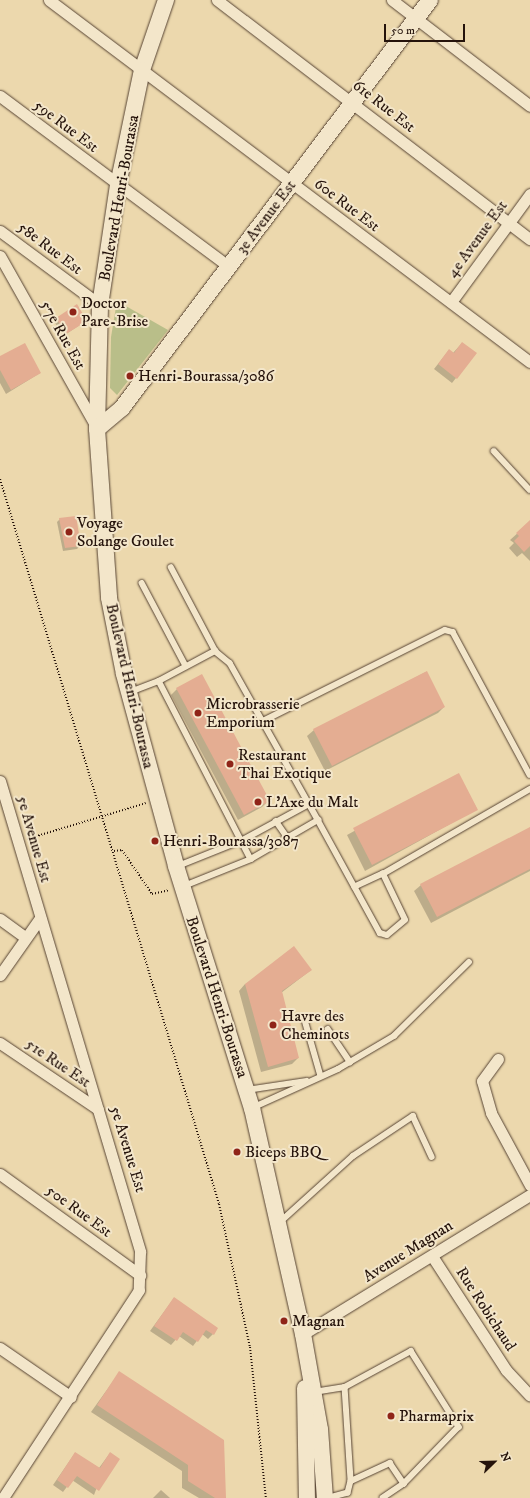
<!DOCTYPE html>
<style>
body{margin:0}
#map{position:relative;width:530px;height:1498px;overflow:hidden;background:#ecd8ad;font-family:"IM FELL DW Pica",serif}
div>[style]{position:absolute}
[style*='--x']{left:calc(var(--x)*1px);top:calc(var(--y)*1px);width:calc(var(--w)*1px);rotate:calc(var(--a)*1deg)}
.green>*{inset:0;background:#b9be89}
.shadow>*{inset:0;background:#0003}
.building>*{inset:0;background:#e4ad92}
.path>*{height:2px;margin-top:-1px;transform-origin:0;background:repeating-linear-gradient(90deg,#25130b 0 1px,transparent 0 3px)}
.roads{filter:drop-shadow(0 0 1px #574434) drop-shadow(0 0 1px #574434)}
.lane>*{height:5.5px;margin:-2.75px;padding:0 2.75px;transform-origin:2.75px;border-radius:2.75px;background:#f3e6ca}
.street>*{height:11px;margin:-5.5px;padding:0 5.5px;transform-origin:5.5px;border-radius:5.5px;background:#f3e6ca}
.secondary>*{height:16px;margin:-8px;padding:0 8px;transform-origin:8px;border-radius:8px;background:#f3e6ca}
.dots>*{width:11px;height:11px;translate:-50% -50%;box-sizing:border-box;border:2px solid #f3e6ca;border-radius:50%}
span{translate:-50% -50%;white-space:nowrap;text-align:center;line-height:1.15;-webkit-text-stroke:4px #f3e6ca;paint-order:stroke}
.street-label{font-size:16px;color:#25130b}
.poi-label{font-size:16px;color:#25130b}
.left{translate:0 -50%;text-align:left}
.north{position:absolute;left:474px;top:1442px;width:40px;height:40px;-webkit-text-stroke:3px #f3e6ca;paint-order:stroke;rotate:67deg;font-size:11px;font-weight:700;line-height:16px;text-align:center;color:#25130b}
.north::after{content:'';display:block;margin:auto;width:14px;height:18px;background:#25130b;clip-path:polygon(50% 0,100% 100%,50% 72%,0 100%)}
.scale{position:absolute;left:384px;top:24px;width:81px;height:18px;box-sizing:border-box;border:2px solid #25130b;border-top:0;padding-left:5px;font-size:12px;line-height:14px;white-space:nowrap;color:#25130b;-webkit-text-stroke:3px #f3e6ca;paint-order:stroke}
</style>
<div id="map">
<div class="green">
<div style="clip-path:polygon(117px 301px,168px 330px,117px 395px,110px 388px,111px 337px)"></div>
</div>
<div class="shadow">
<div style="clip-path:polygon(57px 318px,86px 321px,63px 336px,54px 321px)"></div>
<div style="clip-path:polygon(462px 343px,456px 378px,452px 383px,434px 369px,449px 350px,453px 353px)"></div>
<div style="clip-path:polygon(0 357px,40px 373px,6px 394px,0 383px)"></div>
<div style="clip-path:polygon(60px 519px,80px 546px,77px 549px,63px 551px,57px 522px)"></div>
<div style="clip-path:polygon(530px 522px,530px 561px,522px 553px,517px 557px,509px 548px,514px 543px,510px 540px)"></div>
<div style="clip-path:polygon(426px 672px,444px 707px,438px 713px,325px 771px,307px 736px,314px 730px)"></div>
<div style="clip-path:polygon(177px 689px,268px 801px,262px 807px,238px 820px,171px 695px)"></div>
<div style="clip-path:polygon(458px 774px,477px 809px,365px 871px,347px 835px)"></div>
<div style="clip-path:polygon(530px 829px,530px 871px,431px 923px,414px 891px,421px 885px)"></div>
<div style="clip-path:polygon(311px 970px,281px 993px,298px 1058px,292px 1064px,261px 1072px,239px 991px,245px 984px)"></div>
<div style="clip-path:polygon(174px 1298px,213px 1334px,208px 1339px,202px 1334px,193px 1346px,179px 1336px,171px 1345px,150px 1331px)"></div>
<div style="clip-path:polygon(119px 1373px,225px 1498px,199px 1498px,182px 1488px,182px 1471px,91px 1412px)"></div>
<div style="clip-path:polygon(75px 1453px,99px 1468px,110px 1453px,94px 1495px,72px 1480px,63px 1492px,53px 1485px)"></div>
<div style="clip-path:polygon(161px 1490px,170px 1498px,153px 1498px)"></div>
</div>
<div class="building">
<div style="clip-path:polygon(77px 304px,87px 321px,66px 334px,56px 318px)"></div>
<div style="clip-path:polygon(462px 342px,477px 353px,457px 379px,438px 364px,449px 349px,454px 353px)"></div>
<div style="clip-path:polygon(25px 343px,41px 373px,11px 390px,0 370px,0 356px)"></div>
<div style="clip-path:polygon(76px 516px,81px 546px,65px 548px,59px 518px)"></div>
<div style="clip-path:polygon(530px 520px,530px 546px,524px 552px,514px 541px,519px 536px,516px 533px)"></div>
<div style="clip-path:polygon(427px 671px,445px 707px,332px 766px,313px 729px)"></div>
<div style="clip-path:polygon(202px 674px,270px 801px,244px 815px,176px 688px)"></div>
<div style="clip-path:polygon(459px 773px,478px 810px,372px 865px,353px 828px)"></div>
<div style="clip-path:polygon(530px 827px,530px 869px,437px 917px,420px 884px)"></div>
<div style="clip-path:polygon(294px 946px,312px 970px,282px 991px,299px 1058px,268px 1067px,245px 984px)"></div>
<div style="clip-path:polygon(174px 1297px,218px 1328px,214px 1335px,206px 1330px,198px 1342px,183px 1332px,177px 1341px,154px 1326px)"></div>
<div style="clip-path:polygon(119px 1371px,224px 1440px,226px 1498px,215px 1498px,188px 1481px,188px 1465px,97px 1405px)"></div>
<div style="clip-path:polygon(75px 1452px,100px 1468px,110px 1452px,120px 1459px,99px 1491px,77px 1476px,68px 1488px,57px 1480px)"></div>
</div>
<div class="path">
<div style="--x:0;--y:479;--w:757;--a:73.19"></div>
<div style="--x:219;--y:1204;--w:146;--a:77.8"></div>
<div style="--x:250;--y:1347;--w:152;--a:84"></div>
<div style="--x:27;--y:839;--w:124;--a:-16.8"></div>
<div style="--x:114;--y:851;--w:8;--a:-7"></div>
<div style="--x:122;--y:850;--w:53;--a:55.7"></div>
<div style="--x:152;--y:894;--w:17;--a:-13"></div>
</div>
<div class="roads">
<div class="lane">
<div style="--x:494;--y:451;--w:53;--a:47.3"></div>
<div style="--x:142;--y:583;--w:94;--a:62.1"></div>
<div style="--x:215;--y:651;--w:19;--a:39"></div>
<div style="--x:230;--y:663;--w:180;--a:60.7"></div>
<div style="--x:159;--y:681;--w:64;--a:-28.2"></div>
<div style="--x:215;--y:651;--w:94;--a:-117.9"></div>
<div style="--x:130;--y:692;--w:31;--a:-21"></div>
<div style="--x:159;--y:681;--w:200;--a:62.7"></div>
<div style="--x:263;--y:721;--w:203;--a:-26.6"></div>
<div style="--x:445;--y:630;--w:8;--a:14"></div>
<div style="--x:453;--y:632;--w:162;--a:61.7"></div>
<div style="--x:276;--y:821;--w:19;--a:55"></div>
<div style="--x:178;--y:866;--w:70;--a:-21.8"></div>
<div style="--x:243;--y:840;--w:75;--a:-28.6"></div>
<div style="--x:383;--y:874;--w:170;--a:-30"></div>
<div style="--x:184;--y:886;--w:72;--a:-21.9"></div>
<div style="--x:251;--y:859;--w:78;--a:-30.2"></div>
<div style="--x:318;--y:820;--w:129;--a:61.2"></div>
<div style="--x:380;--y:933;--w:7;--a:16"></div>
<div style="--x:387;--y:935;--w:23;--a:-40"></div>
<div style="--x:405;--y:920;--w:51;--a:-115.6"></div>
<div style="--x:383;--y:874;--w:31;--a:155"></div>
<div style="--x:305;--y:1020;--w:58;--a:74.1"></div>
<div style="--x:328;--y:1029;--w:40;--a:56"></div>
<div style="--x:247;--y:1090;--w:60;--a:-8.7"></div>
<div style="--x:252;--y:1108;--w:94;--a:-24.4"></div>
<div style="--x:338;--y:1069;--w:65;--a:-30.5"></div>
<div style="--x:394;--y:1036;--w:105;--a:-44.6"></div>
<div style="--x:280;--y:1222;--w:98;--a:-42.1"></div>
<div style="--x:353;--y:1156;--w:72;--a:-33.7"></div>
<div style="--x:413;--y:1116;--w:45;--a:65.1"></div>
<div style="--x:345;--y:1387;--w:75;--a:-28.6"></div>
<div style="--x:411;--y:1351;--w:90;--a:57.7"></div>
<div style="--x:459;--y:1427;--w:79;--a:134"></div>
<div style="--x:404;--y:1484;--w:25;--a:146"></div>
<div style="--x:314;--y:1392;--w:31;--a:-9"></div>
<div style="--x:345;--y:1387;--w:94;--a:86.3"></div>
<div style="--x:351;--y:1481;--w:12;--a:104"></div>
<div style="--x:348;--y:1493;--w:20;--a:165"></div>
<div style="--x:351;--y:1481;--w:43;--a:-24.8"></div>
<div style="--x:390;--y:1463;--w:25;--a:56"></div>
</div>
<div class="street">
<div style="--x:49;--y:0;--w:602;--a:36.97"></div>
<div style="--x:217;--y:0;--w:394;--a:37.4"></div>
<div style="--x:392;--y:0;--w:174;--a:37.5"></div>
<div style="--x:0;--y:96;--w:286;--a:36.7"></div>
<div style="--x:0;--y:231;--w:124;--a:36.5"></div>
<div style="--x:0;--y:256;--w:197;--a:60.6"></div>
<div style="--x:451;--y:302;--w:134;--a:-53.8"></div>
<div style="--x:0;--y:781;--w:491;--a:73.4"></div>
<div style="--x:140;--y:1252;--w:38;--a:92"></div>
<div style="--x:139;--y:1290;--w:249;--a:123.2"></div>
<div style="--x:0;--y:919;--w:31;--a:36"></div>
<div style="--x:0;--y:975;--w:70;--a:-54.9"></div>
<div style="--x:0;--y:1043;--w:118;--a:34"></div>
<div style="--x:498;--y:1059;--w:27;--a:126"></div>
<div style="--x:482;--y:1081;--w:33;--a:74"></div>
<div style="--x:491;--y:1113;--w:82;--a:61.6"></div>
<div style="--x:0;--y:1174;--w:173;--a:35.8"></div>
<div style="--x:432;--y:1256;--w:136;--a:57"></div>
<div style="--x:506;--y:1370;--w:35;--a:47"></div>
<div style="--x:303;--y:1334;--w:266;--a:-31.5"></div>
<div style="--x:0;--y:1348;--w:86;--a:34.6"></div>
</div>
<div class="secondary">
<div style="--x:166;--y:0;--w:74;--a:108.9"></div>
<div style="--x:142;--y:70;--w:117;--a:101.8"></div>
<div style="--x:118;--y:185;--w:121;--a:98.5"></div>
<div style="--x:100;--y:305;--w:124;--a:91.4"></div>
<div style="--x:97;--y:429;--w:169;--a:85.9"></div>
<div style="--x:109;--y:598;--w:77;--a:78.8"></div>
<div style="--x:124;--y:674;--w:199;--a:74.8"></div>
<div style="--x:176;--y:866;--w:254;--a:72.6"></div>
<div style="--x:252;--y:1108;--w:232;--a:77.3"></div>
<div style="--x:303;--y:1334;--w:97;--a:79.9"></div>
<div style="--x:320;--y:1429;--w:69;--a:85.9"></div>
<div style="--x:97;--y:429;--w:33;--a:-40"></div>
<div style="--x:122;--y:408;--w:511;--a:-52.95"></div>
<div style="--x:305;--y:1388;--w:110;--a:89"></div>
</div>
</div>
<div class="dots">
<div style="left:73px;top:312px;background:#8f2418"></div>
<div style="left:130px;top:376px;background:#8f2418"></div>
<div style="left:69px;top:532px;background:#8f2418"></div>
<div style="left:198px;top:713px;background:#8f2418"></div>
<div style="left:230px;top:764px;background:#8f2418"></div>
<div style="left:258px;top:802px;background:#8f2418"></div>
<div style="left:155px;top:841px;background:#8f2418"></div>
<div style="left:273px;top:1025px;background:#8f2418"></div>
<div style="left:237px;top:1152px;background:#8f2418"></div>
<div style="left:284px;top:1321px;background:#8f2418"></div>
<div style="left:391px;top:1416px;background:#8f2418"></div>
</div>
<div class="street-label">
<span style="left:384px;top:106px;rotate:38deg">61e Rue Est</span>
<span style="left:66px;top:126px;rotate:37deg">59e Rue Est</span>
<span style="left:119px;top:198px;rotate:-80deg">Boulevard Henri-Bourassa</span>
<span style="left:347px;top:205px;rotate:37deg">60e Rue Est</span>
<span style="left:266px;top:217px;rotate:-53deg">3e Avenue Est</span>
<span style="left:477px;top:239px;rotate:-54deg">4e Avenue Est</span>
<span style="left:50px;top:248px;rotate:37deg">58e Rue Est</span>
<span style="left:63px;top:335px;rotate:61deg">57e Rue Est</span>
<span style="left:130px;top:686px;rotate:77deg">Boulevard Henri-Bourassa</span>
<span style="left:34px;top:839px;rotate:74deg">5e Avenue Est</span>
<span style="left:217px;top:997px;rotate:72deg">Boulevard Henri-Bourassa</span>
<span style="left:58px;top:1063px;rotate:34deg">51e Rue Est</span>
<span style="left:128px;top:1149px;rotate:73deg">5e Avenue Est</span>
<span style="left:79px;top:1211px;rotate:36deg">50e Rue Est</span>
<span style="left:408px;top:1251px;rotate:-32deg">Avenue Magnan</span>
<span style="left:486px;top:1309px;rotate:57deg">Rue Robichaud</span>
</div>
<div class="poi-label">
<span class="left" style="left:81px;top:312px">Doctor<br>Pare-Brise</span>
<span class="left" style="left:138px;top:376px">Henri-Bourassa/3086</span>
<span class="left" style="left:77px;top:532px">Voyage<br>Solange Goulet</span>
<span class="left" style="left:206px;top:713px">Microbrasserie<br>Emporium</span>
<span class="left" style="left:238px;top:764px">Restaurant<br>Thai Exotique</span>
<span class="left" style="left:266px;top:802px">L'Axe du Malt</span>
<span class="left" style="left:163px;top:841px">Henri-Bourassa/3087</span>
<span class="left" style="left:281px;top:1025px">Havre des<br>Cheminots</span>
<span class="left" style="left:245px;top:1152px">Biceps BBQ</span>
<span class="left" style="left:292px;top:1321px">Magnan</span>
<span class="left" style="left:399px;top:1416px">Pharmaprix</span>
</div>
<div class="north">N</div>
<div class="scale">50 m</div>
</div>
